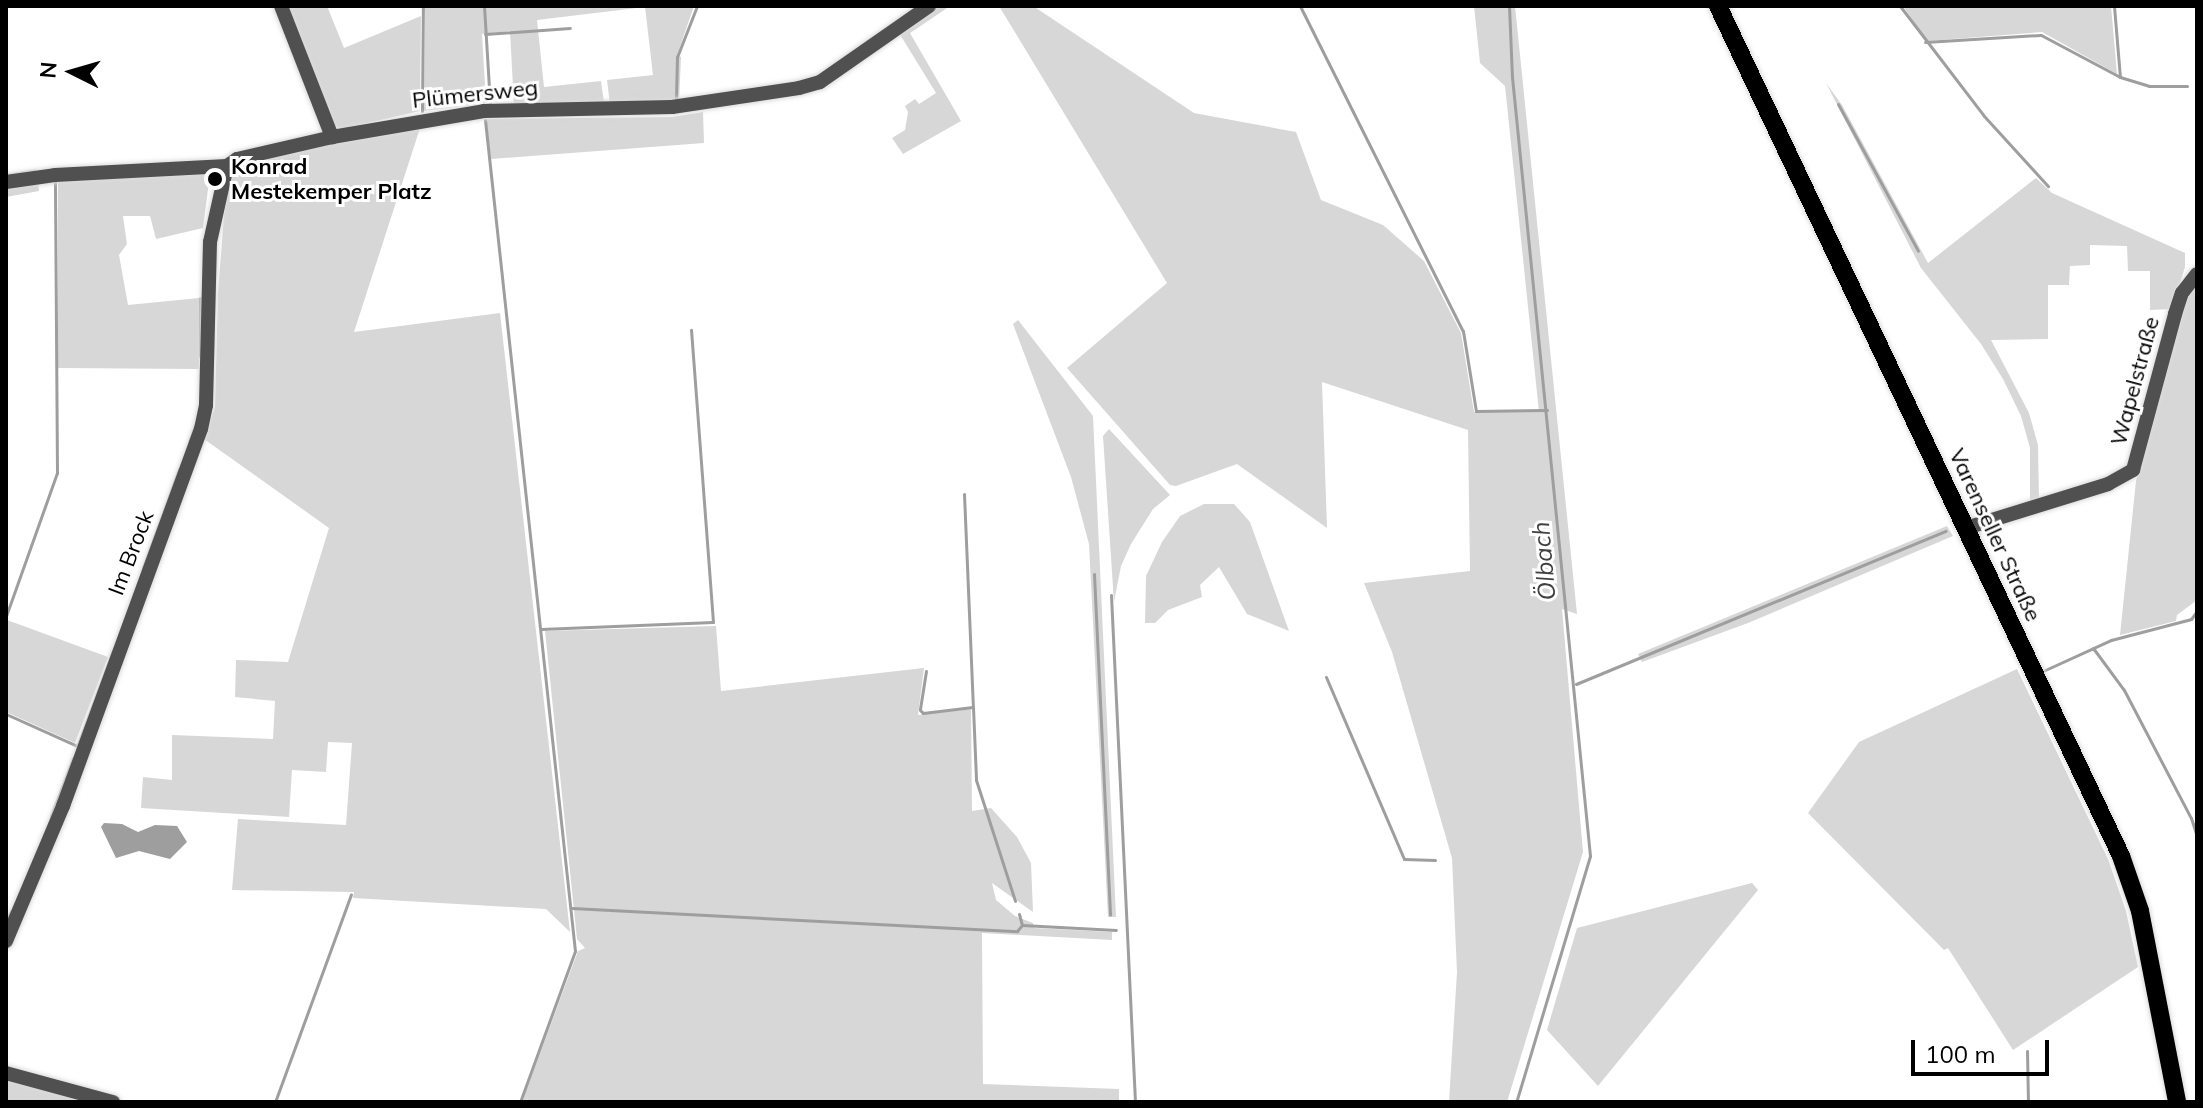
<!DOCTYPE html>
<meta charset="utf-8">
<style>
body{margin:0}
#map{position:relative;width:2203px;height:1108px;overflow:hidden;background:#fff;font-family:Mulish,sans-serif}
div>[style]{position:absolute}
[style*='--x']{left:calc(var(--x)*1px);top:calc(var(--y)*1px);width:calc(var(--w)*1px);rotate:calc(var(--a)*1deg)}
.green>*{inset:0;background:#d7d7d7}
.water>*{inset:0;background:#9e9e9e}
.stream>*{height:3px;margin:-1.5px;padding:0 1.5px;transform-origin:1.5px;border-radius:1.5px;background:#9e9e9e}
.roads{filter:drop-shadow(0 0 2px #dbdbdb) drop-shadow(0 0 2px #dbdbdb)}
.minor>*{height:14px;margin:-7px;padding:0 7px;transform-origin:7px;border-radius:7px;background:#505050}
.major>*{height:18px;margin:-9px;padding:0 9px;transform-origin:9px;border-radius:9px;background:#000}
.dots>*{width:22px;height:22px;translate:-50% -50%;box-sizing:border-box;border:4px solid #fff;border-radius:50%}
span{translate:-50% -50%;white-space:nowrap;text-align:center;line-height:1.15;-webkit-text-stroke:6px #fff;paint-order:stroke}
.street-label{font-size:22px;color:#000}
.poi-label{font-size:22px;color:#000;font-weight:700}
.left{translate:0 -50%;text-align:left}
.water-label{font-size:24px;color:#3f3f3f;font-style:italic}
.frame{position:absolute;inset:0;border:8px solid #000;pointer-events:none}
.north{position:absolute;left:32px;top:32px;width:80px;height:80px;-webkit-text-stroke:6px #fff;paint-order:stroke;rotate:275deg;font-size:22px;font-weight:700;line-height:32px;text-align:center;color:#000}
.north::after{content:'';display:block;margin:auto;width:28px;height:36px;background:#000;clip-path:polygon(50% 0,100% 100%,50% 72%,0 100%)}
.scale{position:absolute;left:1911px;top:1040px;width:138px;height:36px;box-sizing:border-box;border:4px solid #000;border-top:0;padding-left:10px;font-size:24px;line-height:28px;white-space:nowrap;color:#000;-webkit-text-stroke:6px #fff;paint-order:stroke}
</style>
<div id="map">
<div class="green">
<div style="clip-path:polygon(286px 6px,327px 6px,344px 48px,421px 16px,420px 111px,341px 129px,333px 124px)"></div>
<div style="clip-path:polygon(425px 6px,694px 6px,677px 55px,681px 57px,679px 103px,610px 105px,607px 80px,653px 75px,645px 7px,537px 20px,544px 87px,601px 81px,604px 103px,514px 106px,510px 31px,482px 34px,486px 103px,424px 111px)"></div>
<div style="clip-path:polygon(939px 6px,950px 6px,910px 33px,961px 121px,903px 154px,892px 138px,905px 130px,908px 112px,905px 106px,915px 99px,919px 104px,936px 93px,899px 33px)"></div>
<div style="clip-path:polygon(999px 6px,1033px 6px,1194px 113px,1296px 132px,1321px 200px,1383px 225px,1424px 261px,1461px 333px,1474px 412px,1539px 412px,1505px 86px,1480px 63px,1474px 6px,1515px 6px,1577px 614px,1562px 609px,1583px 852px,1507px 1102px,1449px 1102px,1457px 972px,1452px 858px,1392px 652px,1364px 583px,1470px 571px,1468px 430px,1322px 382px,1327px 528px,1237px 464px,1176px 486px,1170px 485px,1067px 368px,1167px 283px)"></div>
<div style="clip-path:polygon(1903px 6px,2111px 6px,2117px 74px,2042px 32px,1927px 41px)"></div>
<div style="clip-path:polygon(1826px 83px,1842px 105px,1928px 263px,2036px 178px,2052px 193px,2185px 253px,2185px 267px,2172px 309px,2150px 310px,2150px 271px,2128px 271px,2127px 246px,2090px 245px,2090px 265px,2070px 266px,2069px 285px,2048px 285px,2048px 339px,1991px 340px,2029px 413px,2038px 445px,2039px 500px,2030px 502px,2030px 448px,2021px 416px,2003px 379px,1981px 344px,1921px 268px)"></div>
<div style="clip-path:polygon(703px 112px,704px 143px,491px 159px,486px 119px,672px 117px)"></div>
<div style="clip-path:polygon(421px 125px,354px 332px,500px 313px,570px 932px,546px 909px,353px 898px,354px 892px,232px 890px,238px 819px,346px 825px,352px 743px,328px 742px,326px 772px,292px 770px,289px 817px,141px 808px,143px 777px,172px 780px,172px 735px,273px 739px,275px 701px,235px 697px,236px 660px,288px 662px,329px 528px,204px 439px,215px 407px,218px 293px,224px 215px,232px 173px,238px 162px)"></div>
<div style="clip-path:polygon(36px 169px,39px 191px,6px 197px,6px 174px)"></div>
<div style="clip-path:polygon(210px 174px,203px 228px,156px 239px,150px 216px,123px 216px,127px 244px,119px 255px,128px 305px,199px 298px,199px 369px,58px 368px,58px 181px)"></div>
<div style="clip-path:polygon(2197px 281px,2197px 600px,2177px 615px,2176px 621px,2120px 635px,2136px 481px,2179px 315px)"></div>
<div style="clip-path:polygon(1018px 320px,1093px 416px,1116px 917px,1108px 917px,1089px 544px,1071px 477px,1013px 324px)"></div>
<div style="clip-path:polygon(1109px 429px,1170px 495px,1153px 509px,1131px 544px,1121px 566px,1114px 602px,1103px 436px)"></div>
<div style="clip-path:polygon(1204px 504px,1234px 504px,1250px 522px,1289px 631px,1247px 614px,1219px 567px,1200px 585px,1202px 597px,1168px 610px,1155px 623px,1145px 623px,1146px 576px,1162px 542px,1180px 516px)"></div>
<div style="clip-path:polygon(1947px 526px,1953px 536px,1748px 623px,1642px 662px,1638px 654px)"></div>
<div style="clip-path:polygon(7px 620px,108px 657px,75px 743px,6px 712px)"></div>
<div style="clip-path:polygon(716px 626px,721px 691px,924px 668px,918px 715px,971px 709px,972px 811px,991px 808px,1017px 837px,1031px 863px,1033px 912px,992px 883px,996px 900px,1015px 916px,1033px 923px,1034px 928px,1112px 932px,1112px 940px,982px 933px,983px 1084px,1119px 1089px,1119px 1102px,522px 1102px,578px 951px,585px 948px,577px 939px,545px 631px)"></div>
<div style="clip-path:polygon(2017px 669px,2108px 859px,2126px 911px,2138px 967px,2013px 1050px,1948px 948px,1944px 950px,1808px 813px,1859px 742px)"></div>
<div style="clip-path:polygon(1752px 883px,1758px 890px,1598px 1086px,1547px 1030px,1577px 928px)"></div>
<div style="clip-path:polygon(6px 1080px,87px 1102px,6px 1102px)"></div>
</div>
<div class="water">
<div style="clip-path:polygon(104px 823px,122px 824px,138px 832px,155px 825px,177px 826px,187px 842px,170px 859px,139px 851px,116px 858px,101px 827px)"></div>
</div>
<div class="stream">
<div style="--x:484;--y:6;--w:99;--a:86.5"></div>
<div style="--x:1300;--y:6;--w:364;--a:63.4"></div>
<div style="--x:1463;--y:331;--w:81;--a:80.8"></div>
<div style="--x:1476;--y:411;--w:71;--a:-0.8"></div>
<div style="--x:1509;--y:6;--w:71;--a:87.6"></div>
<div style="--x:1512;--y:77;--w:783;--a:84.28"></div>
<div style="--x:1590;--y:856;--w:257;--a:106.7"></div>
<div style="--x:1900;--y:6;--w:138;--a:52.6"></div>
<div style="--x:1984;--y:116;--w:95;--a:47.6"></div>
<div style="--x:2114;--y:6;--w:71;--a:85.2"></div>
<div style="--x:485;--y:34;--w:85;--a:-4"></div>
<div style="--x:1925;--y:42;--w:116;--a:-3.5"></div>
<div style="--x:2041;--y:35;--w:89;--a:28"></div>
<div style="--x:2120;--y:77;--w:30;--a:17"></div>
<div style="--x:2149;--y:86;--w:38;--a:0"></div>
<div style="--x:676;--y:98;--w:41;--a:-88.6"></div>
<div style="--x:677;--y:57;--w:55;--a:-68.6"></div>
<div style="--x:1838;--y:104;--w:167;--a:61.4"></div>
<div style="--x:422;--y:111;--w:105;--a:-89.5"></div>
<div style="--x:485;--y:120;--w:836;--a:83.82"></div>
<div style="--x:575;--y:951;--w:161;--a:110"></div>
<div style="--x:200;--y:298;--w:58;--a:90"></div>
<div style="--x:189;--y:442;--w:20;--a:-70"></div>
<div style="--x:964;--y:494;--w:212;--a:87.6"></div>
<div style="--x:143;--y:568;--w:105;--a:-70"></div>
<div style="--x:1094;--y:574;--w:341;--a:87.3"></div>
<div style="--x:1111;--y:595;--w:508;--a:87.29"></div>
<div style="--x:6;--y:616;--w:152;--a:-70.4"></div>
<div style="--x:57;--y:473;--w:291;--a:-90.4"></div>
<div style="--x:541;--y:629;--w:172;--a:-2.3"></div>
<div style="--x:713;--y:622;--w:293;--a:-94.3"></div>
<div style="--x:2093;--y:648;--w:52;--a:53.6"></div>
<div style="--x:2124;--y:690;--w:144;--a:62.4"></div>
<div style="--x:2191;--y:818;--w:19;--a:72"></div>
<div style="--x:926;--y:671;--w:39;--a:99"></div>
<div style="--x:920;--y:710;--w:4;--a:45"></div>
<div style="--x:923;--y:713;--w:50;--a:-6.8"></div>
<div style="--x:973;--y:707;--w:73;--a:87.6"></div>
<div style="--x:976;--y:780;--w:127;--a:72.1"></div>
<div style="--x:2043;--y:671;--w:75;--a:-24.5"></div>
<div style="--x:2111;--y:640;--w:83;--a:-14.7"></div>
<div style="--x:2191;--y:619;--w:10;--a:-53"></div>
<div style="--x:1326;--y:677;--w:198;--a:66.8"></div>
<div style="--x:1404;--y:859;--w:31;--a:2"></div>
<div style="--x:1576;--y:684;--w:400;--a:-22.5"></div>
<div style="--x:6;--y:714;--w:76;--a:24.2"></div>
<div style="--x:77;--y:747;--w:103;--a:-69.6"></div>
<div style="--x:51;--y:816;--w:62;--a:-69.2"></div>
<div style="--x:572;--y:908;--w:446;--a:3"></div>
<div style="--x:1017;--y:931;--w:8;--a:-50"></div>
<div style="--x:1022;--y:925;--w:94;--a:3"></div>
<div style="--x:1019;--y:914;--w:11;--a:75"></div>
<div style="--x:6;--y:922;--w:12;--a:-66"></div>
<div style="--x:2027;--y:1051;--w:51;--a:88.9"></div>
<div style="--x:275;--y:1102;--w:221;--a:-69.9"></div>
</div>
<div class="roads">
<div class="minor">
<div style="--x:281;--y:6;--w:141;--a:68.7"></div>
<div style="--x:6;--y:182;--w:49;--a:-8.1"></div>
<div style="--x:55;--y:175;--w:172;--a:-3"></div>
<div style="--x:227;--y:166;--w:12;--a:-35"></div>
<div style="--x:237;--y:159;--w:98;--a:-13"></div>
<div style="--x:332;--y:137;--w:154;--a:-9.7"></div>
<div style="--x:484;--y:111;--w:188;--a:-1.2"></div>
<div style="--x:672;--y:107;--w:128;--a:-8.5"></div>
<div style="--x:799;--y:88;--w:22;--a:-16"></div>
<div style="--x:820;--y:82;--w:133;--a:-34.9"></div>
<div style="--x:1966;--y:528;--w:149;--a:-17.2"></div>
<div style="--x:2108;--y:484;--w:29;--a:-29"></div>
<div style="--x:2133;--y:470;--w:162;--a:-74.9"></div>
<div style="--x:2175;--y:314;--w:22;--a:-72"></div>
<div style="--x:2182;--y:293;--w:24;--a:-52"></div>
<div style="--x:6;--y:941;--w:147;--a:-67.1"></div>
<div style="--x:63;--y:806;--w:401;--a:-69.9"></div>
<div style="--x:201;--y:429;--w:25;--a:-78"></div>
<div style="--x:206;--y:405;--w:163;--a:-88.6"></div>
<div style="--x:210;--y:242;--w:78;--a:-77.4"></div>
<div style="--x:6;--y:1073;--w:111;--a:15.2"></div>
</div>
<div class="major">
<div style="--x:1718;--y:6;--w:941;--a:64.63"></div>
<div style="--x:2121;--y:856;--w:58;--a:70.9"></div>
<div style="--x:2140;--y:911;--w:195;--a:79"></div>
</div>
</div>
<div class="dots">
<div style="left:215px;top:179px;background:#000"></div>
</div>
<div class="street-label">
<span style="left:475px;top:94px;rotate:-6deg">Plümersweg</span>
<span style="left:2135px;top:381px;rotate:-75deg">Wapelstraße</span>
<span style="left:1995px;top:535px;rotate:65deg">Varenseller Straße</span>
<span style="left:131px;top:553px;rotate:-69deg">Im Brock</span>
</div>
<div class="poi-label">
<span class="left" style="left:231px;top:179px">Konrad<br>Mestekemper Platz</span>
</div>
<div class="water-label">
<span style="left:1544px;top:561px;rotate:-95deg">Ölbach</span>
</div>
<div class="frame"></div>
<div class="north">N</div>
<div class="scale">100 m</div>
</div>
